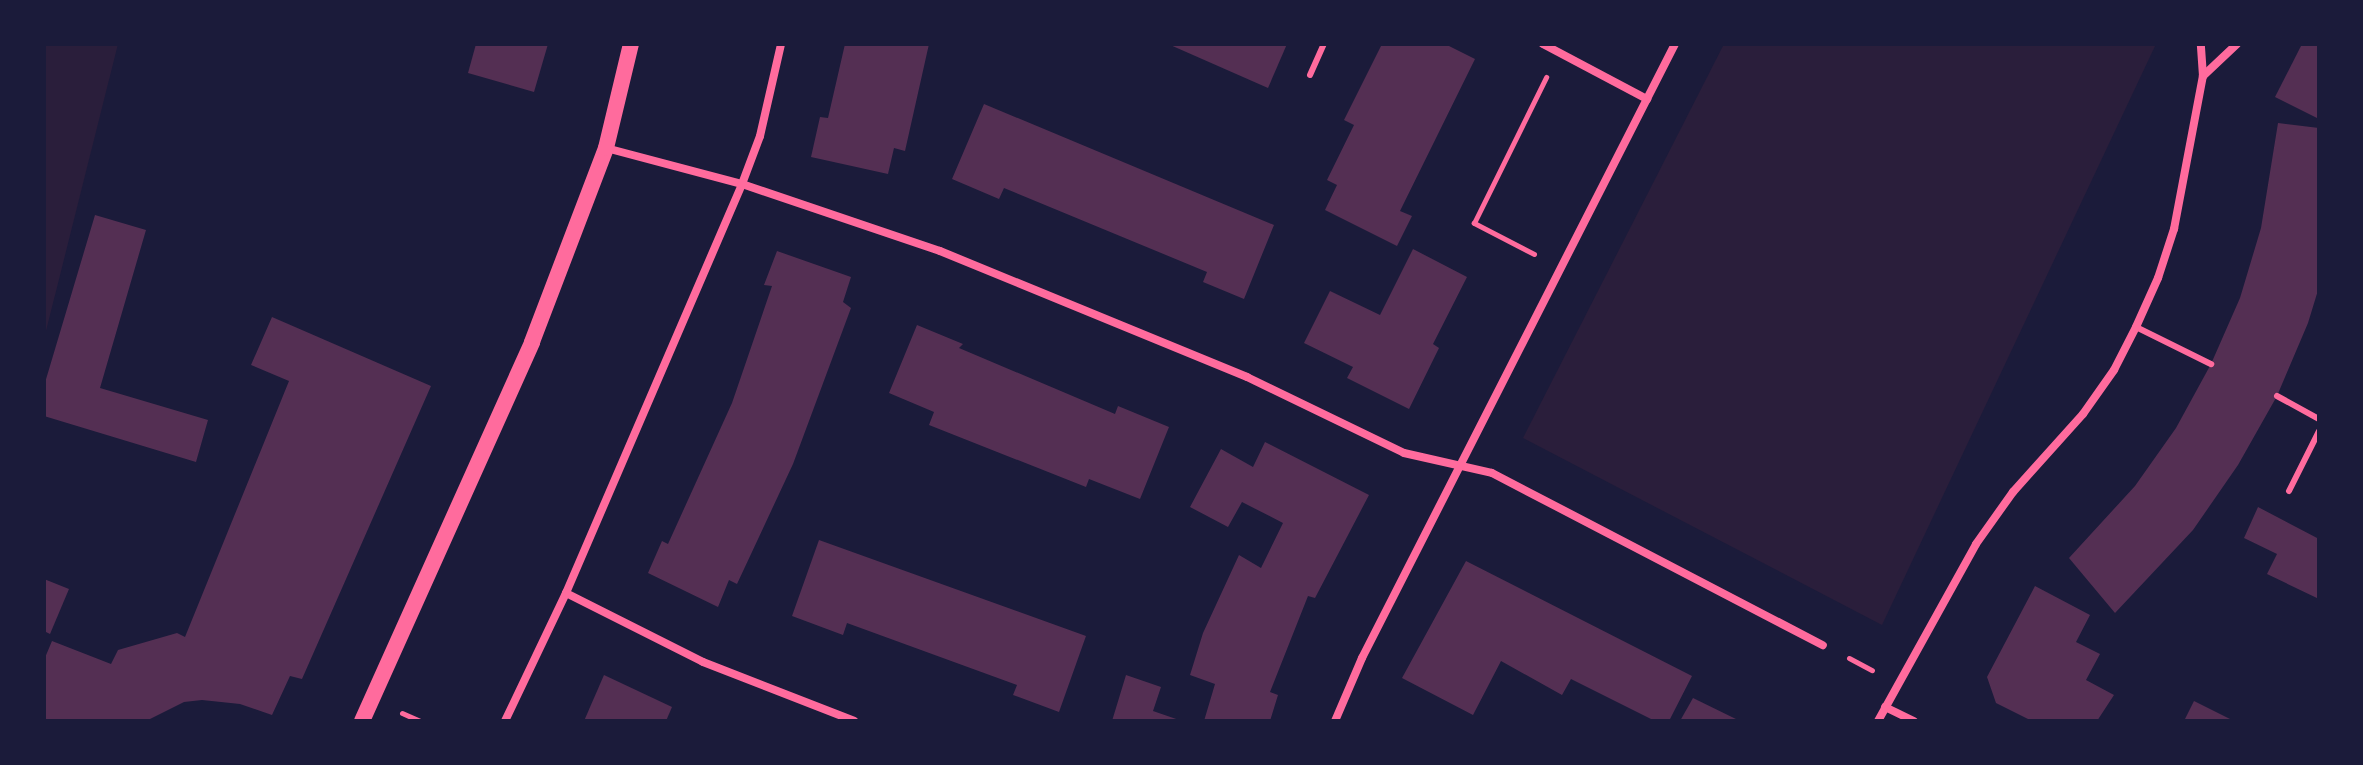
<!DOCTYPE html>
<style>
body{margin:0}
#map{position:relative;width:2363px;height:765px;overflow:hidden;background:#1b1b3a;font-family:Karla,sans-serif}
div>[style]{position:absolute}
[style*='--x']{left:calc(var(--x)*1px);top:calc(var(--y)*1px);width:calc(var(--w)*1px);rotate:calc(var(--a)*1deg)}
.green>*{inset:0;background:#2a1e3b}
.building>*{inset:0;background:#542f53}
.path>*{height:5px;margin:-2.5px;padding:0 2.5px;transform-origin:2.5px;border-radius:2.5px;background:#ff6b9d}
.service>*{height:6px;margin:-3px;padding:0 3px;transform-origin:3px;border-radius:3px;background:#ff6b9d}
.minor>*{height:8px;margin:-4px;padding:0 4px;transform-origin:4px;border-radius:4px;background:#ff6b9d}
.secondary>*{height:16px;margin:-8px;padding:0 8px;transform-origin:8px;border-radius:8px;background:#ff6b9d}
span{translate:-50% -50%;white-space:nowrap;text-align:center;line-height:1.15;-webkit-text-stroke:6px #1b1b3a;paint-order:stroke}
.frame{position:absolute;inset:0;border:46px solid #1b1b3a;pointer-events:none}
</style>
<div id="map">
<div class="green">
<div style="clip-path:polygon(44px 44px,118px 44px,44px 339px)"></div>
<div style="clip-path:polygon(1724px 44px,2156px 44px,1882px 625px,1523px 438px)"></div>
</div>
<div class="building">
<div style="clip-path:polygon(476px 44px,548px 44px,534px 92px,468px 73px)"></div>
<div style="clip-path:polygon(845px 44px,929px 44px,905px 151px,894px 148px,888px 174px,811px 157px,820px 117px,828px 118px)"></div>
<div style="clip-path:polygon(1168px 44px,1287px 44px,1268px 88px)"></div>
<div style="clip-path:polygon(1382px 44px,1445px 44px,1475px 59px,1400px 211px,1412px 216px,1397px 246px,1325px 210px,1337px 185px,1327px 180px,1354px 125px,1344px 120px)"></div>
<div style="clip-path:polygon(2302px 44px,2319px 44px,2319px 119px,2275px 97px)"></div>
<div style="clip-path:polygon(984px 104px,1274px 225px,1244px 299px,1203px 282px,1207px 272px,1004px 188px,999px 199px,952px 179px)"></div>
<div style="clip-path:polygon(2278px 123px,2319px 128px,2319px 287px,2308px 323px,2277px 396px,2238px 465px,2193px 530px,2115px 613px,2069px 558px,2135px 486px,2176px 428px,2211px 364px,2240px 298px,2261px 228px)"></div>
<div style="clip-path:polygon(95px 215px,146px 230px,100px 388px,208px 420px,196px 462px,44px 416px,44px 386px)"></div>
<div style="clip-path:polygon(1413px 249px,1467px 277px,1433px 344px,1439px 348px,1409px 409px,1347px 378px,1353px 367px,1304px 343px,1330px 291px,1380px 315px)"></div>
<div style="clip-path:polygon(777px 251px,851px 277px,843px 302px,851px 308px,793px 464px,737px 584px,729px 580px,718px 607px,648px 573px,662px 541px,668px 544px,732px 403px,772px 286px,764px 285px)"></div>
<div style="clip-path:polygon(272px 317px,431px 386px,302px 679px,290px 676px,272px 715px,240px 704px,202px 700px,184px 702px,146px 721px,44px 721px,44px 660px,52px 641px,111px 664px,118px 650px,177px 633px,185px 637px,289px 381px,251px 365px)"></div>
<div style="clip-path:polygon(917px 325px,963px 344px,959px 348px,1115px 414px,1118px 406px,1169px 427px,1140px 499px,1089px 479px,1086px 487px,929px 425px,934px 412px,889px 393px)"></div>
<div style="clip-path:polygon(1265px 442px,1369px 495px,1315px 598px,1308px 596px,1270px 692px,1278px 695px,1270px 721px,1204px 721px,1215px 684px,1190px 675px,1203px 633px,1239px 555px,1261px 568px,1283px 523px,1242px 502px,1228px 527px,1190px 507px,1221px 449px,1253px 467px)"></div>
<div style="clip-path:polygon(2258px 507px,2319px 539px,2319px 599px,2267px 574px,2277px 554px,2244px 538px)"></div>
<div style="clip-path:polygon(819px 540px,1086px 636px,1059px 712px,1013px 695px,1017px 685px,847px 623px,843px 635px,792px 616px)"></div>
<div style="clip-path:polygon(1466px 561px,1692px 676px,1669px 721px,1655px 721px,1571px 679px,1562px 695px,1501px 661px,1473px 715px,1402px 678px)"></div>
<div style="clip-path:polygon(44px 579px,69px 589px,50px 634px,44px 631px)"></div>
<div style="clip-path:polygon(2035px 586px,2090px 615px,2076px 642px,2100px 654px,2086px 680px,2114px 695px,2097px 721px,2032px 721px,1996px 703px,1987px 677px)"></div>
<div style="clip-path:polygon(604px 675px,672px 707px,666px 721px,584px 721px)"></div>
<div style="clip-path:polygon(1126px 675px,1161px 687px,1153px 711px,1182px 721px,1112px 721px)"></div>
<div style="clip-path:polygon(1693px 698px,1740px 721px,1680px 721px)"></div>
<div style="clip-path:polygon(2194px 701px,2234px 721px,2184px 721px)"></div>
</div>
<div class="path">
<div style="--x:1534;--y:254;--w:68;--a:-152.7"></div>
<div style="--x:1474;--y:223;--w:163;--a:-63.7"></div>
<div style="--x:1849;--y:658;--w:26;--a:28"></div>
<div style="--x:402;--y:713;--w:20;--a:24"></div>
</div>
<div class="service">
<div style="--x:1310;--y:75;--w:34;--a:-66"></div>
<div style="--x:2136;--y:327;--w:84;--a:26.3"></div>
<div style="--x:2277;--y:396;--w:48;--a:28.7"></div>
<div style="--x:2289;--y:491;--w:67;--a:-63.4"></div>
</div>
<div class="minor">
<div style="--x:1543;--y:44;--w:118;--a:27.9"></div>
<div style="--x:2203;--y:76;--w:47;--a:-43.3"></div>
<div style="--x:606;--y:148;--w:141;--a:14.8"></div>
<div style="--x:742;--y:184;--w:209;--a:18.7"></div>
<div style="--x:940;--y:251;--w:332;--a:22.3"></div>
<div style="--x:1247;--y:377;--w:174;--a:25.8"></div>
<div style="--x:1404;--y:453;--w:90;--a:12.8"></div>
<div style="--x:1492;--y:473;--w:373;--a:27.5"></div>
<div style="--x:566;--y:593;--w:153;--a:26.7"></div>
<div style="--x:703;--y:662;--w:162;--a:21.3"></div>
<div style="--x:1885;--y:707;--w:32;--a:26"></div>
<div style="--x:505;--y:721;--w:142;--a:-64.5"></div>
<div style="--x:566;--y:593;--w:445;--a:-66.7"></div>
<div style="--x:742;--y:184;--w:51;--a:-69.4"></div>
<div style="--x:760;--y:136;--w:94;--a:-77.1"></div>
<div style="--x:1335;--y:721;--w:69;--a:-66.8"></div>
<div style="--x:1362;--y:658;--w:689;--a:-62.99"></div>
<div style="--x:1878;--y:721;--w:202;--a:-61"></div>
<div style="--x:1976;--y:544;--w:64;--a:-54.6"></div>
<div style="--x:2013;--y:492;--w:105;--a:-48.1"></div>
<div style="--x:2083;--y:414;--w:54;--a:-54.8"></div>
<div style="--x:2114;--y:370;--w:48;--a:-62.9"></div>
<div style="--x:2136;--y:327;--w:54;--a:-65.8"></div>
<div style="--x:2158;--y:278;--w:52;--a:-71.9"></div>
<div style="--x:2174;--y:229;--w:156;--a:-79.3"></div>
<div style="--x:2203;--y:76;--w:32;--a:-94"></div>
</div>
<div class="secondary">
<div style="--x:362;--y:721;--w:415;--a:-65.8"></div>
<div style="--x:532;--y:342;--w:208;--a:-69.1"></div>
<div style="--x:606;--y:148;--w:107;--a:-76.5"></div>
</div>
<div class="frame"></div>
</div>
